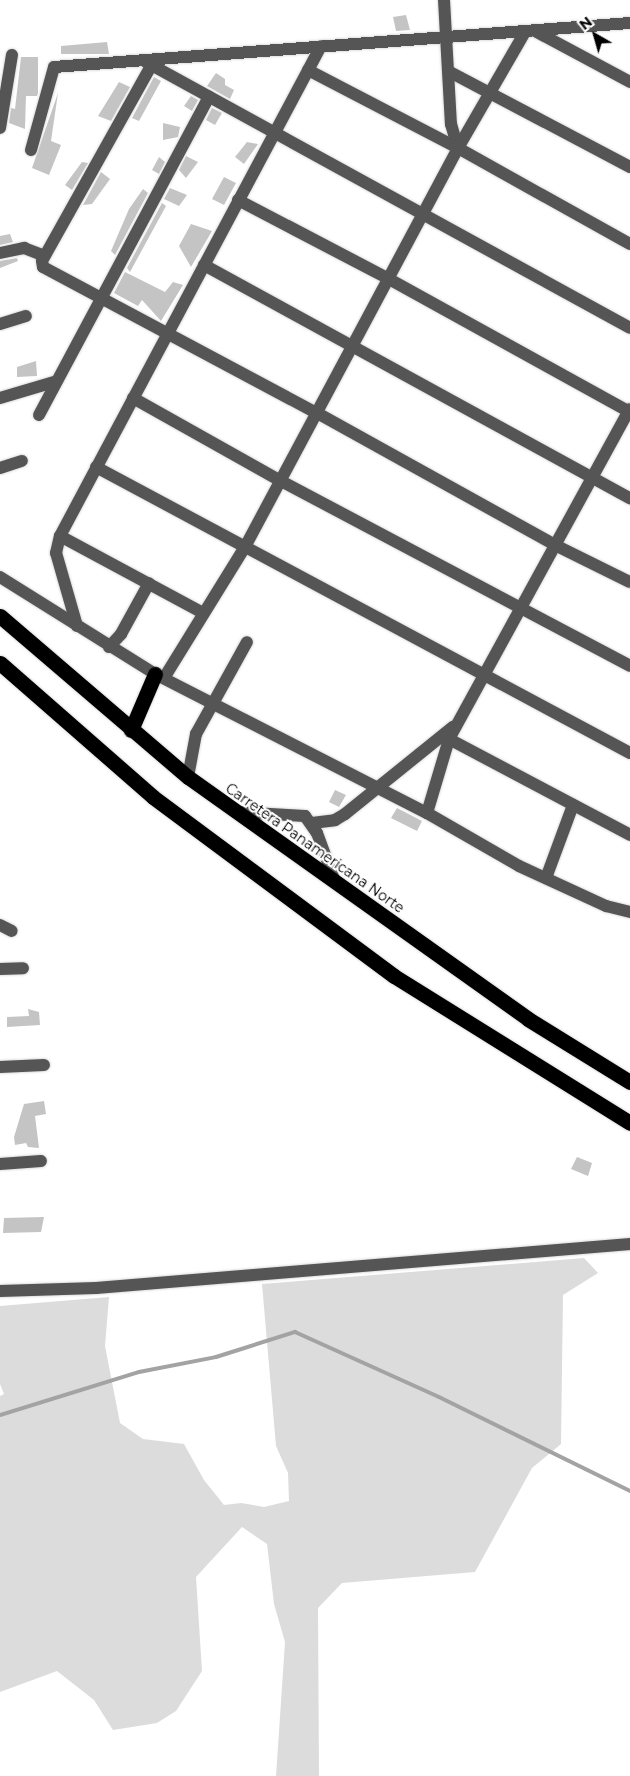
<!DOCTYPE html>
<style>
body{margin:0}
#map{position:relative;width:630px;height:1776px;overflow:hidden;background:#fff;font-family:Montserrat,sans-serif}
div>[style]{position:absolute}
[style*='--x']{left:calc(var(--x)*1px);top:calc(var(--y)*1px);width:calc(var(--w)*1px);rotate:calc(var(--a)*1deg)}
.green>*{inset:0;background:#dcdcdc}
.stream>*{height:4px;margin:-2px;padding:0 2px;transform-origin:2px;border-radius:2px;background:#a3a3a3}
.building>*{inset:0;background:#c4c4c4}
.roads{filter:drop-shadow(0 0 1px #dbdbdb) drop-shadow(0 0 1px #dbdbdb)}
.minor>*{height:12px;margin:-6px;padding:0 6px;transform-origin:6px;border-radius:6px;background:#555}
.highway>*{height:15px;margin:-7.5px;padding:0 7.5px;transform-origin:7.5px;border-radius:7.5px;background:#000}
span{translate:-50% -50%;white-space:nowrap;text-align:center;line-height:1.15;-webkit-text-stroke:4px #fff;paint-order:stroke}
.street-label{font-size:14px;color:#000}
.north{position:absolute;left:570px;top:10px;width:50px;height:50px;-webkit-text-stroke:4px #fff;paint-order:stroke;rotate:322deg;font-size:14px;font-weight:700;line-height:20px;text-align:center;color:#000}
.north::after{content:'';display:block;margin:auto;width:18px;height:22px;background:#000;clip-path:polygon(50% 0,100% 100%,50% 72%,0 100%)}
</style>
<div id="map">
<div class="green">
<div style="clip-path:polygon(584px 1258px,598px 1273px,563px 1295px,561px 1444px,532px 1468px,475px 1572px,342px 1583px,318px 1608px,319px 1776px,276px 1776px,285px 1642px,274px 1604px,267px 1544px,242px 1527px,196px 1577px,202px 1671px,176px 1711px,157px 1723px,113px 1730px,94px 1700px,57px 1671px,0 1692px,0 1396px,4px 1394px,0 1384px,0 1306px,109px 1297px,105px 1346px,120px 1423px,143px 1439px,184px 1444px,204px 1480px,224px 1505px,241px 1503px,264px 1507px,289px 1501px,288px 1473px,276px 1446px,262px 1284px)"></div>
</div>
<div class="stream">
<div style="--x:0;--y:1415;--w:145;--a:-17.2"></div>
<div style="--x:139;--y:1372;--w:78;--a:-11"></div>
<div style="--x:216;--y:1357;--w:83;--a:-17.6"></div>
<div style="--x:295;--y:1332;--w:158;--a:24.3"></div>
<div style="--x:439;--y:1397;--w:213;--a:26.2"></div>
</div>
<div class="building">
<div style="clip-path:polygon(406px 15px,410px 30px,396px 31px,393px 17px)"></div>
<div style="clip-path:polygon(107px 42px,109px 54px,61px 54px,61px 46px)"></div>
<div style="clip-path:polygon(21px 57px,38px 57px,38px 93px,37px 96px,26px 96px,25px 129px,9px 123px,11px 108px,15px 109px)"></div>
<div style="clip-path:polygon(216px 73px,225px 79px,225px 85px,234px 90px,230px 99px,207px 86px)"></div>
<div style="clip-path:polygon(154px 77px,161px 81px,139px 121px,132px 118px)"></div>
<div style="clip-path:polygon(119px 82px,130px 87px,111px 121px,98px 116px)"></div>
<div style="clip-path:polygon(58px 93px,51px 141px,61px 145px,49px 175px,32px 168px)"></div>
<div style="clip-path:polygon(191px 96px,198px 100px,192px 111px,184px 106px)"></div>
<div style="clip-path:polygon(212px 108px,222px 113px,215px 125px,206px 120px)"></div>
<div style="clip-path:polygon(163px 123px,180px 127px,178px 137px,163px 140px)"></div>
<div style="clip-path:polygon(247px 142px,258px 144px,244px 164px,235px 157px)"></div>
<div style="clip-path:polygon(186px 156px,198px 162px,186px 178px,179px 170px)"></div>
<div style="clip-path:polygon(159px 157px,165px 162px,159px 174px,152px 170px)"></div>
<div style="clip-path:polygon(82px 162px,88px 163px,72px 190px,65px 185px)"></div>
<div style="clip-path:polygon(101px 172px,110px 179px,92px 204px,83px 205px)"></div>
<div style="clip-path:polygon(224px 177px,236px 183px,224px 205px,212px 199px)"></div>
<div style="clip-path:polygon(170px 188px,187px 195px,179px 206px,164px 199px)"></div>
<div style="clip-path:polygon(143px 189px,148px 193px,115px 255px,111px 251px,129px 209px)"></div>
<div style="clip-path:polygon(162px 203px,166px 206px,130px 272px,127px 268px)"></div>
<div style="clip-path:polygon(191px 224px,212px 231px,191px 267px,179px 246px)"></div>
<div style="clip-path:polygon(10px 234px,13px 242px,0 245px,0 236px)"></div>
<div style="clip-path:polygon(17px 258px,18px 261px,0 268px,0 261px)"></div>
<div style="clip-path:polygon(125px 272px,165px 292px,173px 282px,183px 285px,161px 321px,142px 300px,138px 306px,114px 293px)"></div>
<div style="clip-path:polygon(36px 361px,37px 376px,17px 377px,17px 367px)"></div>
<div style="clip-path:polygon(335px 790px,346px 795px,339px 807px,329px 802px)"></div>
<div style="clip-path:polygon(397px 808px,422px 821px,417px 831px,391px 818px)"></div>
<div style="clip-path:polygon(28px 1009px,39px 1012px,40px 1025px,7px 1027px,7px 1017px,29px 1016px)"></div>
<div style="clip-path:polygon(44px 1101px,46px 1114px,35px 1116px,39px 1148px,28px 1147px,26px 1143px,15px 1145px,14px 1137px,24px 1104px)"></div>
<div style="clip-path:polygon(577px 1157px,592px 1163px,588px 1176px,571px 1169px)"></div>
<div style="clip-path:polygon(44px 1217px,41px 1232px,3px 1233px,4px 1218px)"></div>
</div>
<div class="roads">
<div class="minor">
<div style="--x:444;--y:0;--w:124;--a:86.8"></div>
<div style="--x:451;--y:124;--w:25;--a:74"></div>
<div style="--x:535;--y:31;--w:108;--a:28.2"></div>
<div style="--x:146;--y:62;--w:552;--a:28.79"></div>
<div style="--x:151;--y:66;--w:223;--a:119.2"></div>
<div style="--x:42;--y:261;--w:6;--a:81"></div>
<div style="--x:43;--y:267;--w:310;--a:28.1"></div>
<div style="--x:317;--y:413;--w:274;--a:29"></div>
<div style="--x:557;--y:546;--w:81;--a:26.3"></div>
<div style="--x:308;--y:70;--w:169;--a:27.5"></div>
<div style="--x:458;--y:148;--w:197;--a:29.2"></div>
<div style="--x:448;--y:71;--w:206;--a:27.8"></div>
<div style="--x:0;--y:128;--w:74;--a:-80.7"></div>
<div style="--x:31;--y:150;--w:86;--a:-74.5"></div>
<div style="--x:54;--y:67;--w:578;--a:-4.37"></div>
<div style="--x:238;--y:200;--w:170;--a:27.6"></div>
<div style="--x:389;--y:279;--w:275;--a:28.9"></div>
<div style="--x:0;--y:253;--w:25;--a:-12"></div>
<div style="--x:24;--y:248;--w:22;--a:21"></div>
<div style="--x:204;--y:265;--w:486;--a:28.7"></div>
<div style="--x:0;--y:324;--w:27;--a:-17"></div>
<div style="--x:0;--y:398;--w:59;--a:-16.6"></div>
<div style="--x:133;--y:398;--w:170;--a:29.3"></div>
<div style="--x:281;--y:481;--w:395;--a:27.9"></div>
<div style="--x:39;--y:415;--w:361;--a:-61.9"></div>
<div style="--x:96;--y:467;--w:606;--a:28.17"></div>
<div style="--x:0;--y:468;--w:23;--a:-18"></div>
<div style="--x:60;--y:536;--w:162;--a:28.3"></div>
<div style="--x:0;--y:577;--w:183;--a:32"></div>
<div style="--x:155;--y:674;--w:305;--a:27.1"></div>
<div style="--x:427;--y:813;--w:106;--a:29.9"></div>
<div style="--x:519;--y:866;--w:96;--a:24.7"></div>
<div style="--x:606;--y:906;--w:25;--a:14"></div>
<div style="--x:77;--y:626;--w:76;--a:-106"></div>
<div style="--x:56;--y:553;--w:17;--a:-77"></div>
<div style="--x:60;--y:536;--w:555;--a:-61.96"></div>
<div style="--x:109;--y:647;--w:18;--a:-47"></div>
<div style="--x:121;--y:634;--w:58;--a:-61.2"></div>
<div style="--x:164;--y:678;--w:154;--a:-58.3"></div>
<div style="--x:245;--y:547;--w:452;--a:-61.9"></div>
<div style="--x:458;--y:148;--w:134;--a:-60"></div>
<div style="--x:449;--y:739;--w:205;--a:27.9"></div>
<div style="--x:188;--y:777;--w:44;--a:-79.5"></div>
<div style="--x:196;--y:734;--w:105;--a:-61"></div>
<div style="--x:237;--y:812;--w:68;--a:3.4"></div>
<div style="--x:305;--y:816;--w:21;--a:55"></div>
<div style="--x:317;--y:833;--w:52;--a:69.8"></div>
<div style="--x:427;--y:813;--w:77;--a:-73.4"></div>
<div style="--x:449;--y:739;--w:376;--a:-61.3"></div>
<div style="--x:312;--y:823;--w:23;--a:-7"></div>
<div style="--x:335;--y:820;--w:12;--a:-31"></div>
<div style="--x:345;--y:814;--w:139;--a:-38.9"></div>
<div style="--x:546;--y:878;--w:78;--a:-69.7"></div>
<div style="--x:0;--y:925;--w:13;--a:27"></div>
<div style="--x:0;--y:969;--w:23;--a:-2"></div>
<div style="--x:0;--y:1067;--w:44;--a:-2.6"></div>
<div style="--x:0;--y:1164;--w:41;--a:-4.2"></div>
<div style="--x:0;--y:1291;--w:96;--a:-1.8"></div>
<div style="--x:96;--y:1288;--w:536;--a:-4.71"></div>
</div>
<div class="highway">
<div style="--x:0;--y:616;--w:248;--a:40.6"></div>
<div style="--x:188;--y:777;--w:417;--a:35.4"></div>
<div style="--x:528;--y:1019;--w:120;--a:31.7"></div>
<div style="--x:0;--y:663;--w:203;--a:41.2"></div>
<div style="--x:153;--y:797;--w:300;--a:36.6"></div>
<div style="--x:394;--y:976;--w:278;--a:31.9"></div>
<div style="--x:131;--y:730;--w:61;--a:-66.8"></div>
</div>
</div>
<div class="street-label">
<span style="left:315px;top:848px;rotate:35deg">Carretera Panamericana Norte</span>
</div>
<div class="north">N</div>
</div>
